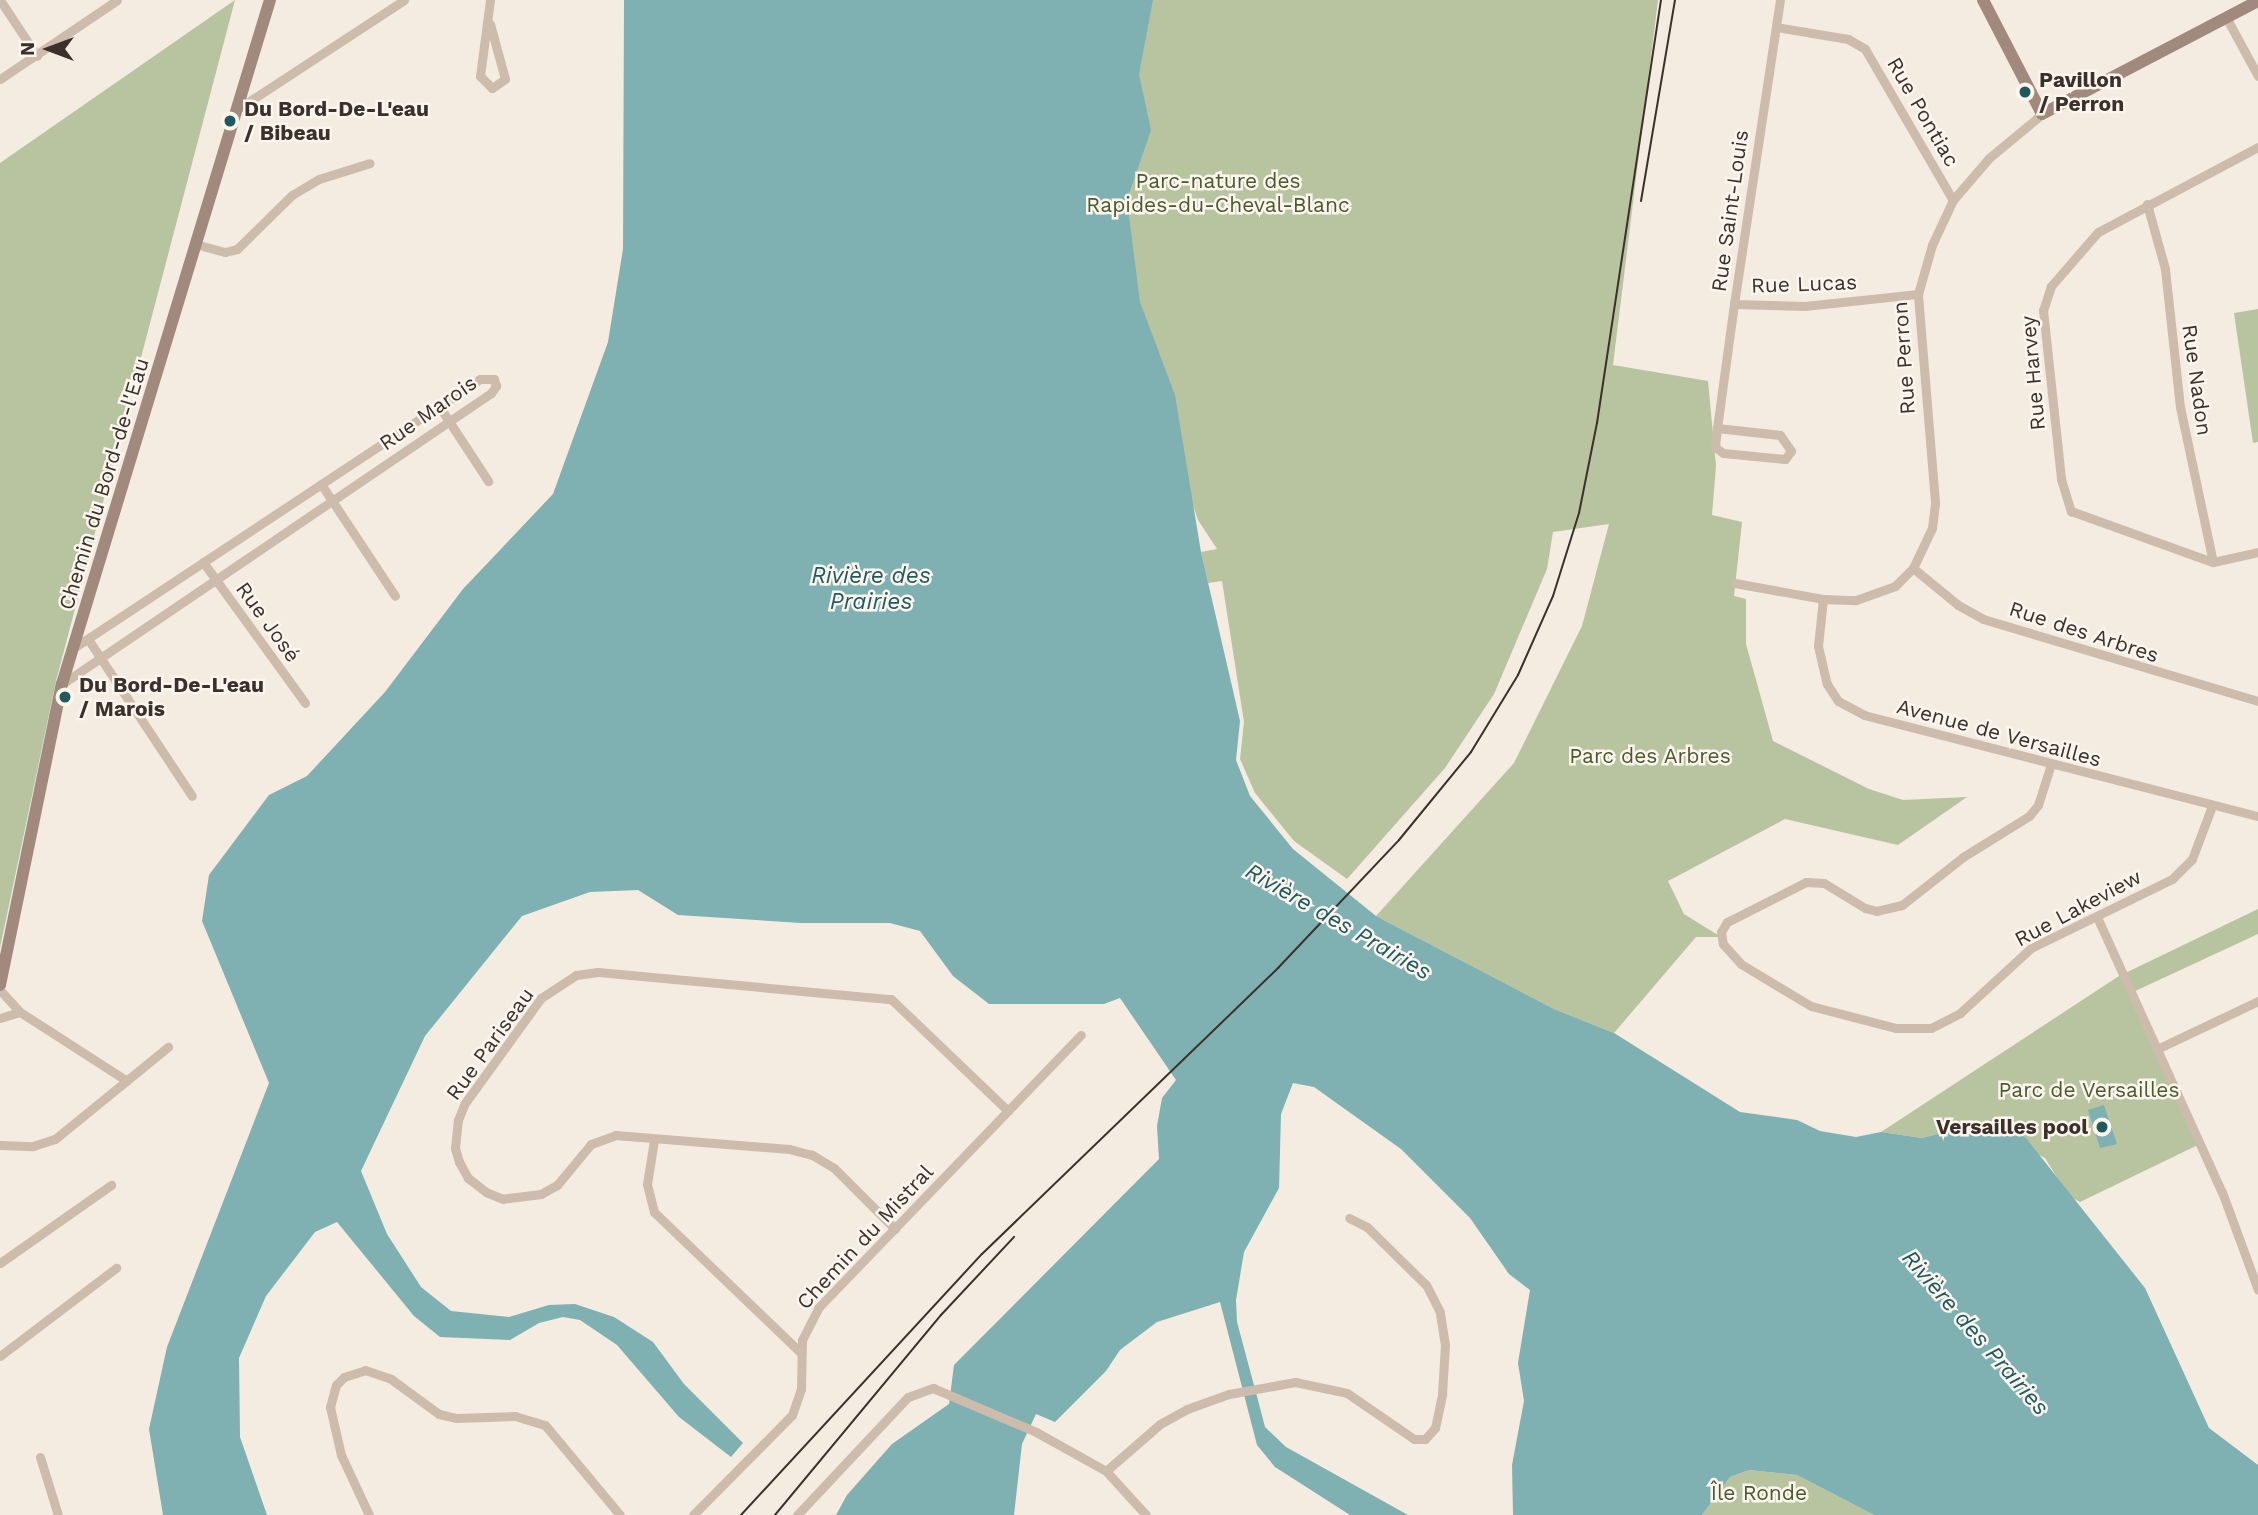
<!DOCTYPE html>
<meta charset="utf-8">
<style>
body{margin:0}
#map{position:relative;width:2258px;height:1515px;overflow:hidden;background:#f4ebe1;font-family:"Work Sans",sans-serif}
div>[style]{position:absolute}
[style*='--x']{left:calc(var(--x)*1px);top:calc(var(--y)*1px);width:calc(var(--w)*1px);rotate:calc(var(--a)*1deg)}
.green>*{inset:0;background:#b8c4a0}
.water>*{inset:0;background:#7fb0b2}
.street>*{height:9px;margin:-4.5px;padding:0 4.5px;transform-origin:4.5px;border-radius:4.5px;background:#cdbbac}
.secondary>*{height:12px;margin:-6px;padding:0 6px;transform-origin:6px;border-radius:6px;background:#a18a7d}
.tram>*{height:2px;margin:-1px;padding:0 1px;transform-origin:1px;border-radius:1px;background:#3b302b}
.dots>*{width:19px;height:19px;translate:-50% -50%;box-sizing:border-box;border:4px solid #fbf5ee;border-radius:50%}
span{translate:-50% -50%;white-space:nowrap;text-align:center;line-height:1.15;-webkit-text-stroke:5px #fbf5ee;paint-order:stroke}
.poi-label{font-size:21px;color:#3b302b;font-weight:700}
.left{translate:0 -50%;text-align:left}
.right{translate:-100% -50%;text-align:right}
.street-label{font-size:21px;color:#3b302b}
.park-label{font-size:21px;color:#4a5a2e}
.water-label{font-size:23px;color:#1f5a5e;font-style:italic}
.north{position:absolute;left:14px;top:14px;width:70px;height:70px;-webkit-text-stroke:5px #fbf5ee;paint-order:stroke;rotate:270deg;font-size:19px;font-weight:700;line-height:28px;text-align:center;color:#3b302b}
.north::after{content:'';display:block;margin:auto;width:24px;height:32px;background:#3b302b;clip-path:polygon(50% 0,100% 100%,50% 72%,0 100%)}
</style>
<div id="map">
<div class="green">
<div style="clip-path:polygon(235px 0,56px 681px,0 948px,0 163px)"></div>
<div style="clip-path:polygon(1026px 0,1658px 0,1613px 365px,1708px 381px,1716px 466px,1712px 515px,1742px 522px,1734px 596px,1746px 599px,1746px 644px,1773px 741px,1869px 789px,1903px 800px,1967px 797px,1898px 845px,1785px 819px,1668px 881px,1684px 914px,1721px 937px,1696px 937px,1614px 1033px,1554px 1009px,1376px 916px,1514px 763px,1582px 626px,1609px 524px,1553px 532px,1547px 569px,1494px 694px,1445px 768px,1347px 879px,1294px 841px,1255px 793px,1240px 759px,1244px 722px,1222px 581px,1208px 583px,1201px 552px,1217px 549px,1198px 520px)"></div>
<div style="clip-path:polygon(2258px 309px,2258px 442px,2253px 443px,2234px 313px)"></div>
<div style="clip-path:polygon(2258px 909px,2258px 934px,2131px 993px,2200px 1144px,2080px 1202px,2068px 1195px,2045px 1158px,1976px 1124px,1922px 1138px,1881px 1132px,2119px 976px)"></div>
<div style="clip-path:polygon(1749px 1470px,1797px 1475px,1874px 1515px,1702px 1515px,1730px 1477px)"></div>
</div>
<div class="water">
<div style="clip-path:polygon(624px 0,1153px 0,1139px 74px,1151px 130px,1127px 200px,1140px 302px,1175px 395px,1201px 552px,1240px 721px,1236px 760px,1250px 796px,1293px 849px,1376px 916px,1554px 1009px,1614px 1033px,1740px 1112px,1797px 1120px,1820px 1131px,1856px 1137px,1881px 1132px,1922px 1138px,1976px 1124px,2025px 1137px,2145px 1288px,2209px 1428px,2258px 1465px,2258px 1515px,1874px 1515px,1797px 1475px,1749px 1470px,1730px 1477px,1702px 1515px,1513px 1515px,1512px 1465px,1524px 1401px,1518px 1363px,1530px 1290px,1509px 1274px,1470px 1218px,1401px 1149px,1314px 1087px,1293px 1083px,1281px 1114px,1279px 1188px,1244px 1252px,1236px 1300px,1237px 1322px,1259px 1404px,1265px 1427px,1286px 1447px,1408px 1515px,1350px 1515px,1275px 1467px,1257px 1445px,1220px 1302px,1157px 1322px,1120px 1350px,1106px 1371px,1055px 1422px,1036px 1414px,1022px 1444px,1014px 1515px,836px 1515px,847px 1495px,892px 1444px,949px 1404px,954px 1365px,1159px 1159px,1157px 1126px,1162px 1098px,1176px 1080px,1120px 998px,1104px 1004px,989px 1004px,953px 976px,920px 931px,890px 923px,801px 923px,678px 915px,638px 890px,590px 892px,522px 916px,425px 1036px,361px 1171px,387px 1234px,421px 1287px,451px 1311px,509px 1317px,549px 1305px,575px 1304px,614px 1317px,653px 1342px,684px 1384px,743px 1443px,731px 1457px,679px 1417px,617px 1345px,580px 1320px,563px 1317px,539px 1323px,510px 1340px,440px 1337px,414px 1316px,337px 1222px,315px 1232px,266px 1296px,239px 1358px,240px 1437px,267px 1515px,163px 1515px,149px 1429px,167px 1347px,269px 1083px,202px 921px,209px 875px,269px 795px,307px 776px,385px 692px,463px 589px,553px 494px,608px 342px,623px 249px)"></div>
<div style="clip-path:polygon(2104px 1105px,2117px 1144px,2100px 1148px,2088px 1110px)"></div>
</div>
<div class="street">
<div style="--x:0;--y:0;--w:67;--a:56.5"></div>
<div style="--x:2227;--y:19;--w:65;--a:61.5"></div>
<div style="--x:490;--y:24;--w:57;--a:74.7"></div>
<div style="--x:505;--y:79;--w:16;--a:145"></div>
<div style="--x:492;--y:88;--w:17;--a:-135"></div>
<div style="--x:480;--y:76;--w:77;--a:-82.5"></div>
<div style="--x:1776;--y:27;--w:73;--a:9.5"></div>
<div style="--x:1848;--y:39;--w:20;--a:30"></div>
<div style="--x:1865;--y:49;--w:175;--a:59.8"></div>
<div style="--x:0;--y:79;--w:141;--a:-34"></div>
<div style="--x:236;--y:110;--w:201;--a:-33.2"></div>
<div style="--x:2258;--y:147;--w:181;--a:152"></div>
<div style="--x:2098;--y:232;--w:72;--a:131"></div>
<div style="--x:2051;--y:286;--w:25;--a:108"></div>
<div style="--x:2043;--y:310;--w:170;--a:83.9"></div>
<div style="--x:2061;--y:479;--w:34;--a:73"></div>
<div style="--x:2071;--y:511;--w:151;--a:19.8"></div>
<div style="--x:2213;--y:562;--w:46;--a:-12.5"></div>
<div style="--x:2147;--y:204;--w:67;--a:74.5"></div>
<div style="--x:2165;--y:269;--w:139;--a:83.8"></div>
<div style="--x:2180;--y:407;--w:158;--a:78"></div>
<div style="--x:195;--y:244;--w:31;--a:15"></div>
<div style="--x:225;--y:252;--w:12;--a:-14"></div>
<div style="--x:237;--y:249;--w:77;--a:-44.5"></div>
<div style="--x:292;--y:195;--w:31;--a:-31"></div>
<div style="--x:319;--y:179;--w:53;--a:-17.4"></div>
<div style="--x:1734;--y:304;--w:71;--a:1.6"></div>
<div style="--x:1805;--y:306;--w:114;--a:-6.1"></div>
<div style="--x:439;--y:406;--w:90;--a:56.8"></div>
<div style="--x:1717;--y:428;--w:63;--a:6.3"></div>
<div style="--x:1780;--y:435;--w:19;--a:55"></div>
<div style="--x:1791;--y:451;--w:10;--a:127"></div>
<div style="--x:1785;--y:459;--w:62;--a:-174.5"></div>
<div style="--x:1723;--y:453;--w:10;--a:-143"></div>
<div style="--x:1715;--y:447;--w:19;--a:-84"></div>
<div style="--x:1717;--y:428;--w:125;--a:-82.2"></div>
<div style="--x:1734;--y:304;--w:307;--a:-81.4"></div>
<div style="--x:321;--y:484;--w:134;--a:56.5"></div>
<div style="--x:203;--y:562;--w:174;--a:54.1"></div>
<div style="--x:1913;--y:568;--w:58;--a:39.4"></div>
<div style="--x:1958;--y:605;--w:29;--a:29"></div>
<div style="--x:1983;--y:619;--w:287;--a:16.6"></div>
<div style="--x:1735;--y:583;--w:89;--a:10.3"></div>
<div style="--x:1823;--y:599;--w:33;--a:2"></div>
<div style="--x:1856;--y:600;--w:41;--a:-19.7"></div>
<div style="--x:1895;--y:586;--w:25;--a:-45"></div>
<div style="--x:1913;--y:568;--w:44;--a:-64.6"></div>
<div style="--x:1932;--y:528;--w:26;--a:-83"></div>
<div style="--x:1935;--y:502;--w:209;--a:-94.7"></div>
<div style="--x:1918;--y:294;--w:51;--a:-74.1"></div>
<div style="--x:1932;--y:245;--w:50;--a:-65"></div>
<div style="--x:1953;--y:200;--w:55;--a:-49.4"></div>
<div style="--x:1989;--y:158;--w:69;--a:-39.7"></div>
<div style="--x:1823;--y:599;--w:47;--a:96.1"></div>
<div style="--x:1818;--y:646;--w:39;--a:77"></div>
<div style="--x:1827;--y:684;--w:20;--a:57"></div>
<div style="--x:1838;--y:701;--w:30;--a:28"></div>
<div style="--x:1864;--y:715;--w:407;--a:14.4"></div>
<div style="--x:88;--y:639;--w:188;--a:56.5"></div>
<div style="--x:62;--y:684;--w:518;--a:-34.15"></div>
<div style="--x:491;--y:393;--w:9;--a:-54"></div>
<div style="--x:496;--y:386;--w:7;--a:-106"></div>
<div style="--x:494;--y:379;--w:14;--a:180"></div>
<div style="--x:480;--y:379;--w:487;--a:146.5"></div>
<div style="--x:2051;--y:764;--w:43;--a:107.6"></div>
<div style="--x:2038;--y:805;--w:14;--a:129"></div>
<div style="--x:2029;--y:816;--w:78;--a:148.2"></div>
<div style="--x:1963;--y:857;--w:78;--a:141.8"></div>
<div style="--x:1902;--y:905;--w:26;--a:167"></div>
<div style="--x:1877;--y:911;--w:12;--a:-166"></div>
<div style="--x:1865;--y:908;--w:48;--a:-148.6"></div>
<div style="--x:1824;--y:883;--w:18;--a:-177"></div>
<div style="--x:1806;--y:882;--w:89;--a:153.1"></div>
<div style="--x:1727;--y:922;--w:12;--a:121"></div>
<div style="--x:1721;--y:932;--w:12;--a:81"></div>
<div style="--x:1723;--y:944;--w:27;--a:48"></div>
<div style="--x:1741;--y:964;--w:82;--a:31"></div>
<div style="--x:1811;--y:1006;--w:88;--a:14.5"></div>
<div style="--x:1896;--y:1028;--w:35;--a:0"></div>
<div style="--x:1931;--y:1028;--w:33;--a:-27"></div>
<div style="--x:1960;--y:1013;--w:96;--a:-42.5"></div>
<div style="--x:2031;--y:948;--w:157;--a:-26.1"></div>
<div style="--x:2172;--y:879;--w:28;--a:-45"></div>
<div style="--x:2192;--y:859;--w:57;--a:-69.3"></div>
<div style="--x:2097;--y:917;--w:302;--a:65.6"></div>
<div style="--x:2222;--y:1192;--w:104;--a:69.8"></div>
<div style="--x:0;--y:990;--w:30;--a:48"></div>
<div style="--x:20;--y:1012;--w:127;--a:32.8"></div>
<div style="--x:0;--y:1018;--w:21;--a:-17"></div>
<div style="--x:2157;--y:1049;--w:112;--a:-25.4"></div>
<div style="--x:654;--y:1140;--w:45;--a:99"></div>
<div style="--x:647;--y:1184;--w:29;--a:76"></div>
<div style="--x:654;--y:1212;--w:204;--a:43.8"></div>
<div style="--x:0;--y:1145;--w:33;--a:2"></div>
<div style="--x:33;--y:1146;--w:23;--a:-18"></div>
<div style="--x:55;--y:1139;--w:146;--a:-39.2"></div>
<div style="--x:895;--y:1229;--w:86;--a:-135"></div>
<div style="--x:834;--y:1168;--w:26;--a:-149"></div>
<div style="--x:812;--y:1155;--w:24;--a:-165"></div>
<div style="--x:789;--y:1149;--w:174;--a:-175.4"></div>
<div style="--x:616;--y:1135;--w:27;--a:160"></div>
<div style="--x:591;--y:1144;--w:53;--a:129.7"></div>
<div style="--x:557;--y:1185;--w:18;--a:151"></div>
<div style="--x:541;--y:1194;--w:38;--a:173"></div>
<div style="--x:503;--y:1199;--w:18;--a:-158"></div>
<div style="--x:486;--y:1192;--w:23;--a:-142"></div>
<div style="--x:468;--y:1178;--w:18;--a:-119"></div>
<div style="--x:459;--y:1162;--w:15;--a:-106"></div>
<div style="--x:455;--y:1148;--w:28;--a:-84"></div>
<div style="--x:458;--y:1120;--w:18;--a:-68"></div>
<div style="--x:465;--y:1103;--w:130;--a:-54.1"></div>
<div style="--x:541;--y:998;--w:42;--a:-33.3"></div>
<div style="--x:576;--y:975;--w:22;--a:-8"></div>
<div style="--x:598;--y:972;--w:294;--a:5.3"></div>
<div style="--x:891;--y:999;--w:162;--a:43.7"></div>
<div style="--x:0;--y:1263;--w:136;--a:-35.1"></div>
<div style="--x:0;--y:1356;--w:146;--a:-37.2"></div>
<div style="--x:40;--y:1457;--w:61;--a:72.8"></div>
<div style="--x:1106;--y:1471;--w:72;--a:-41"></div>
<div style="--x:1160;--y:1424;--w:31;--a:-29"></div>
<div style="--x:1187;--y:1409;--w:45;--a:-19.7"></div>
<div style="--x:1229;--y:1394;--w:67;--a:-10.3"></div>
<div style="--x:1295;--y:1382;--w:53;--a:11.9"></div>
<div style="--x:1347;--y:1393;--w:81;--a:34.5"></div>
<div style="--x:1414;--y:1439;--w:11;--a:0"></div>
<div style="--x:1425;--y:1439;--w:15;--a:-48"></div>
<div style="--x:1435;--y:1428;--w:35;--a:-78"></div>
<div style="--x:1442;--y:1394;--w:49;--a:-86.5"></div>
<div style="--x:1445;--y:1345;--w:33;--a:-99"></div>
<div style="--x:1440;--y:1312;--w:30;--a:-117"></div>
<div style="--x:1426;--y:1285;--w:83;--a:-135.5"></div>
<div style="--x:1367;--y:1227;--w:20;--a:-153"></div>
<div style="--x:369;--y:1515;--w:66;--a:-115"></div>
<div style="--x:341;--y:1455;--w:49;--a:-102.9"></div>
<div style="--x:330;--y:1407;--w:23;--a:-75"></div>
<div style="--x:336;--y:1385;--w:11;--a:-45"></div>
<div style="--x:344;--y:1377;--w:22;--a:-18"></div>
<div style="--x:365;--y:1370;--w:28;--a:19"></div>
<div style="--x:391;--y:1379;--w:59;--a:36.1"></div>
<div style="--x:439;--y:1414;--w:17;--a:13"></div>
<div style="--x:456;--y:1418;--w:59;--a:-1.9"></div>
<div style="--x:515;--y:1416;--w:31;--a:17"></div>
<div style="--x:545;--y:1425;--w:117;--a:50.2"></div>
<div style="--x:693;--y:1515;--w:141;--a:-45.3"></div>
<div style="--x:792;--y:1415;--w:28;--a:-71"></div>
<div style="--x:801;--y:1389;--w:49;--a:-88.8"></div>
<div style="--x:802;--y:1340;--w:36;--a:-63"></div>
<div style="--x:818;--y:1308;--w:379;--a:-46.1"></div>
<div style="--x:797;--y:1515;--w:162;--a:-46.8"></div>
<div style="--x:908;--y:1397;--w:27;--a:-20"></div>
<div style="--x:933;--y:1388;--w:112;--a:23.1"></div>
<div style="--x:1036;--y:1432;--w:80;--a:29.1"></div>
<div style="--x:1106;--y:1471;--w:59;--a:47.7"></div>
</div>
<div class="secondary">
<div style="--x:1983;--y:0;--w:128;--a:62.6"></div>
<div style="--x:2042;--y:114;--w:244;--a:-27.6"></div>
<div style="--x:0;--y:985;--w:307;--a:-78.4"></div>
<div style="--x:62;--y:684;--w:715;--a:-73.09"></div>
</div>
<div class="tram">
<div style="--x:1641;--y:201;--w:204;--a:-80.4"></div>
<div style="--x:741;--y:1515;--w:355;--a:-47.3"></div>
<div style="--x:982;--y:1254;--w:412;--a:-44"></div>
<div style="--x:1278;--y:968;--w:176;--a:-46.6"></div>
<div style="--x:1399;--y:840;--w:114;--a:-50.7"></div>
<div style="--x:1471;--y:752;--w:90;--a:-58.6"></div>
<div style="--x:1518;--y:675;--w:86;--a:-66.1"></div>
<div style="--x:1553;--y:596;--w:87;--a:-72.6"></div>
<div style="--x:1579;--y:513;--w:92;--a:-78.7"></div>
<div style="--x:1597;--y:423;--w:428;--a:-81.4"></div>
<div style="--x:775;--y:1515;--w:260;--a:-50.3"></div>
<div style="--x:941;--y:1315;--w:107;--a:-46.9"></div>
</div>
<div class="dots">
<div style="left:2025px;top:92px;background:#1f5a5e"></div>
<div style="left:230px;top:121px;background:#1f5a5e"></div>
<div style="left:65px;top:697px;background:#1f5a5e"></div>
<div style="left:2102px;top:1127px;background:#1f5a5e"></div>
</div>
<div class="poi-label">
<span class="left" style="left:2039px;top:92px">Pavillon<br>/ Perron</span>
<span class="left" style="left:244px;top:121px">Du Bord-De-L'eau<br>/ Bibeau</span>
<span class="left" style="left:79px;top:697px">Du Bord-De-L'eau<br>/ Marois</span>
<span class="right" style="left:2088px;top:1127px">Versailles pool</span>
</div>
<div class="street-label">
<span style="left:1923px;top:112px;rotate:60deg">Rue Pontiac</span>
<span style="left:1730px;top:211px;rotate:-82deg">Rue Saint-Louis</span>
<span style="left:1804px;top:284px;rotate:-2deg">Rue Lucas</span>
<span style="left:1904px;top:358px;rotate:-94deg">Rue Perron</span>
<span style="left:2033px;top:373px;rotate:-95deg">Rue Harvey</span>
<span style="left:2197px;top:380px;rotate:82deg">Rue Nadon</span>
<span style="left:428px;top:413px;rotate:-35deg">Rue Marois</span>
<span style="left:104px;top:484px;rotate:-73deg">Chemin du Bord-de-l'Eau</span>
<span style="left:268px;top:622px;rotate:54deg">Rue José</span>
<span style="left:2084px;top:632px;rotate:18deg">Rue des Arbres</span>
<span style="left:1999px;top:733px;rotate:15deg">Avenue de Versailles</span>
<span style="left:2078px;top:908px;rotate:-28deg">Rue Lakeview</span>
<span style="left:490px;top:1044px;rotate:-54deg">Rue Pariseau</span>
<span style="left:865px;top:1237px;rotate:-47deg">Chemin du Mistral</span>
</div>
<div class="park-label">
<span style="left:1218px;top:193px">Parc-nature des<br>Rapides-du-Cheval-Blanc</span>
<span style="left:1650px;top:756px">Parc des Arbres</span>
<span style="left:2089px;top:1090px">Parc de Versailles</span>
<span style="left:1759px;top:1493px">Île Ronde</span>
</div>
<div class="water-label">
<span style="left:871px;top:589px">Rivière des<br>Prairies</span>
<span style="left:1338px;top:922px;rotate:30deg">Rivière des Prairies</span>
<span style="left:1975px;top:1333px;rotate:49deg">Rivière des Prairies</span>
</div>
<div class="north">N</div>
</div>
